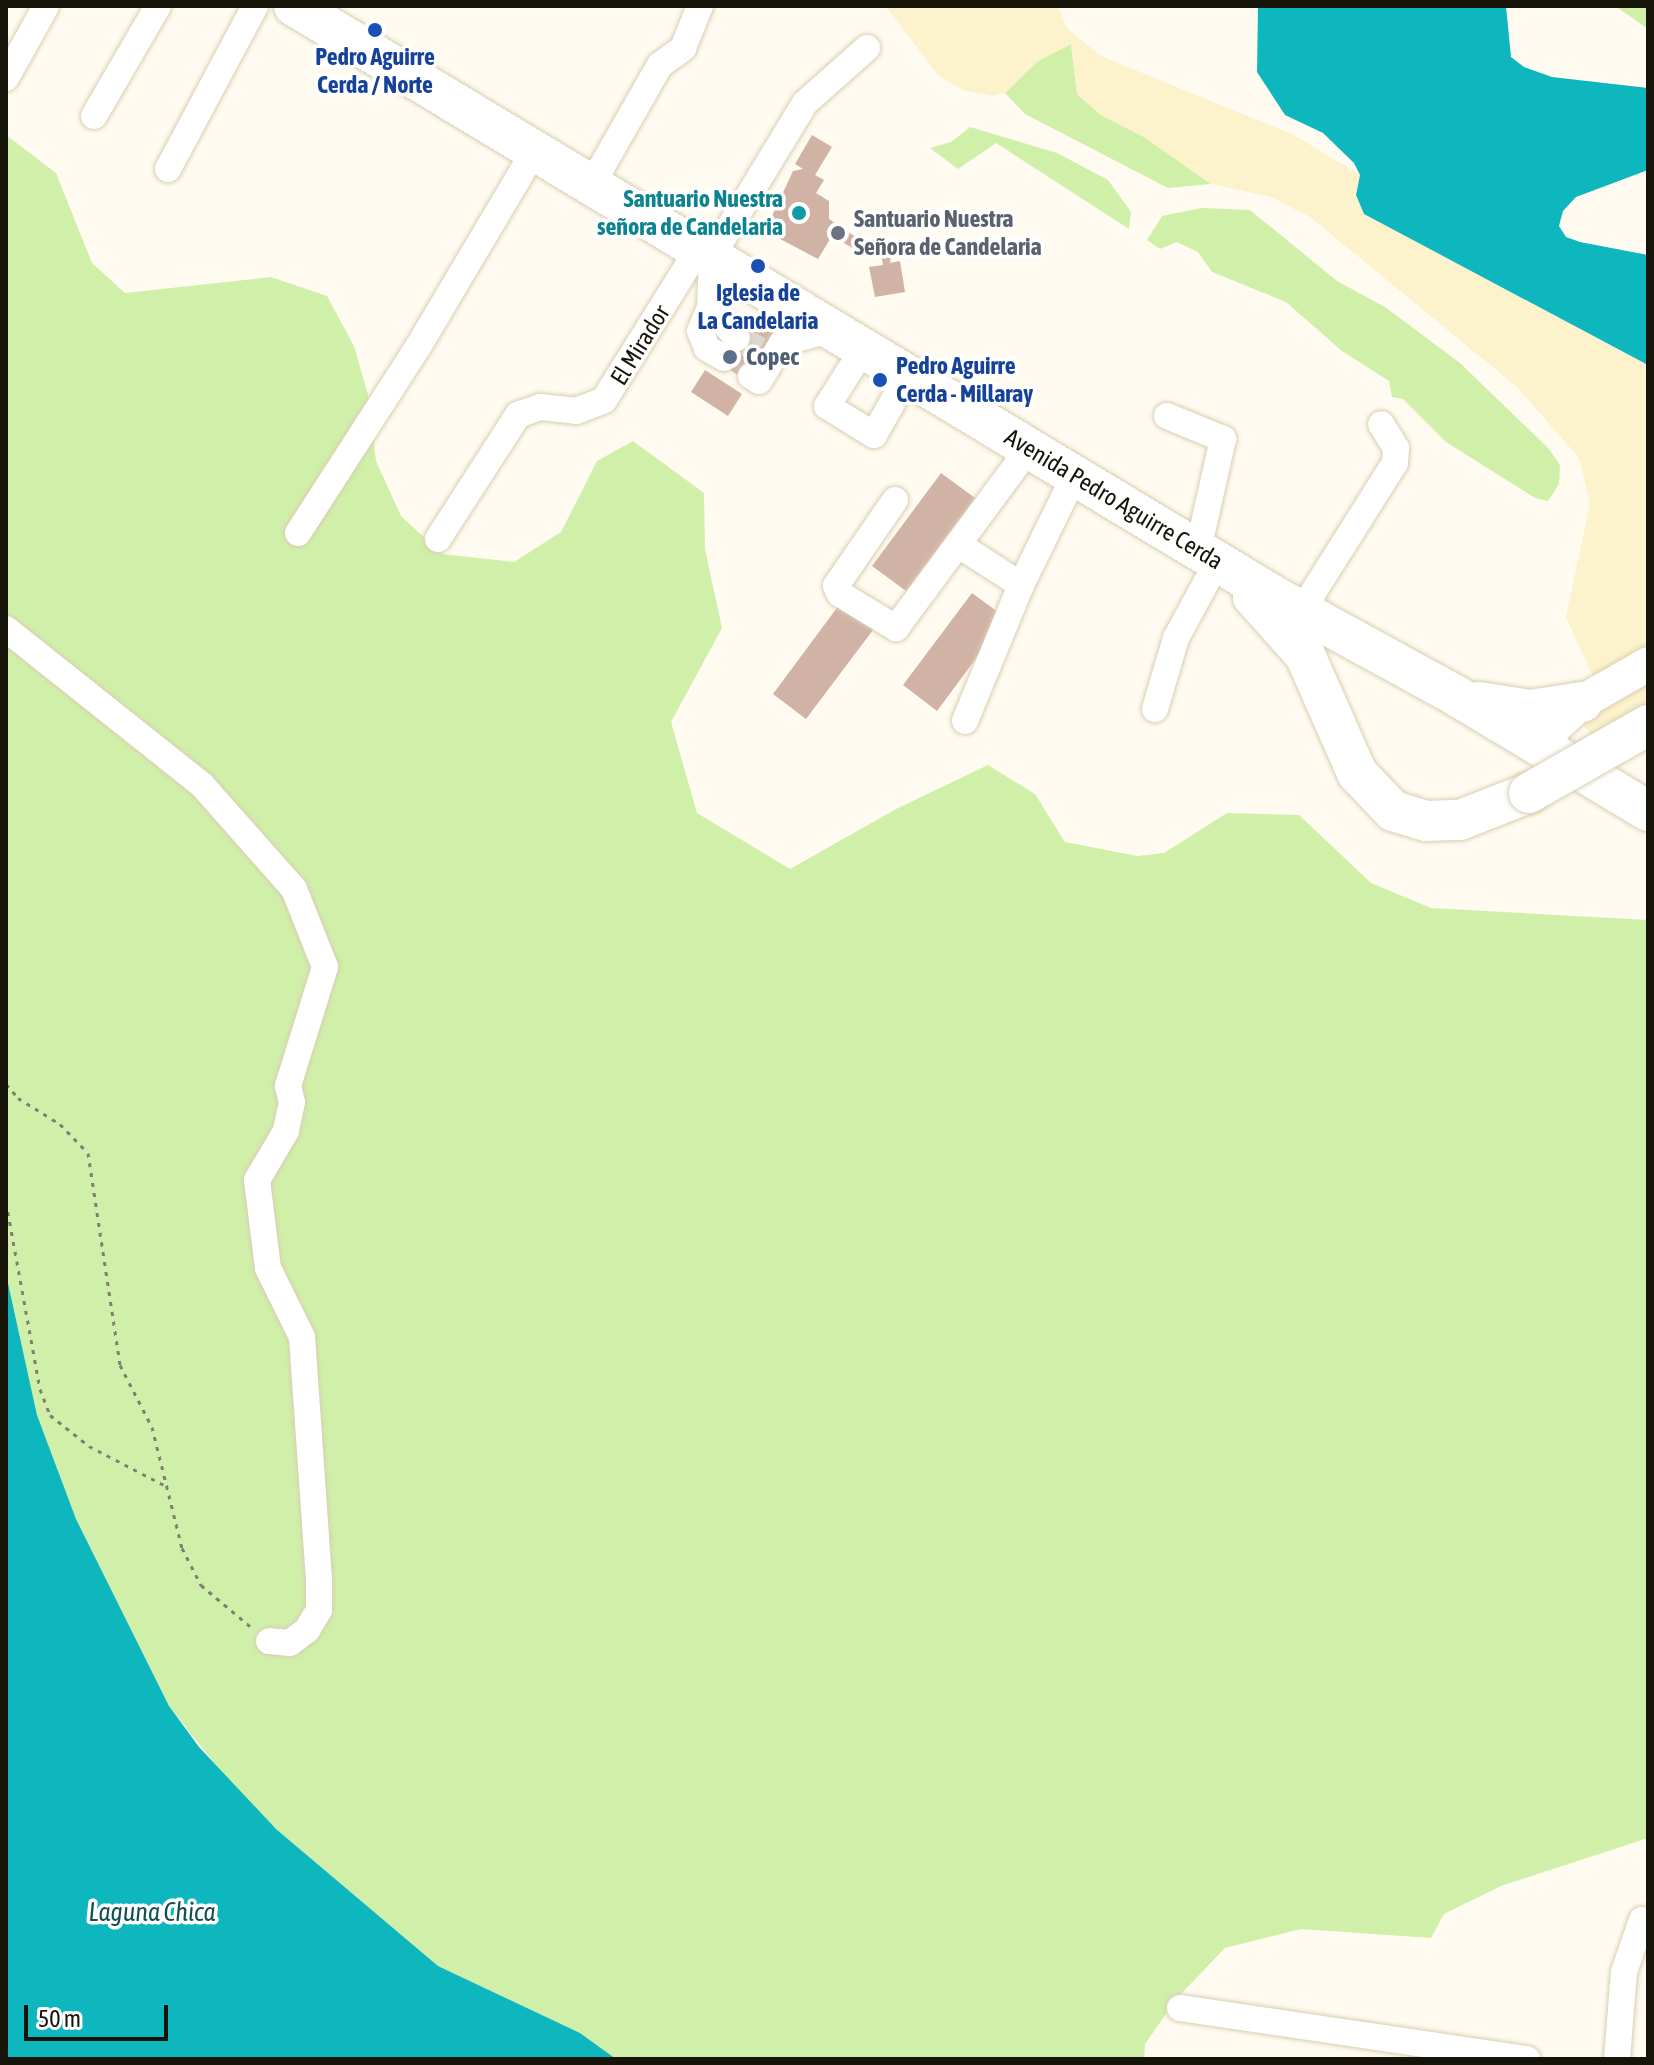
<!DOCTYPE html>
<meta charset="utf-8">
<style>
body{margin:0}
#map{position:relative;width:1654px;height:2065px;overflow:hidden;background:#fffbf0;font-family:"Asap Condensed",sans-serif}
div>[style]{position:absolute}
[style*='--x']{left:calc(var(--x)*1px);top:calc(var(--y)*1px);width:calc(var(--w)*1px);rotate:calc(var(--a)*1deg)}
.green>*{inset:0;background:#d0f0a9}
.sand>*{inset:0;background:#fcf2cc}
.water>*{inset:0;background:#0eb7bd}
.building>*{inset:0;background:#d1b3a6}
.minor-tunnel>*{height:26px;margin-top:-13px;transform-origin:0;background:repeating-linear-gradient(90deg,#dcd8cd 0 26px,transparent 0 39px)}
.path>*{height:3px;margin-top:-1.5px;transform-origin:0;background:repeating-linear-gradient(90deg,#827e74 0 4px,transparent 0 10px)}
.roads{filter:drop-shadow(0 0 2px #d8ceb2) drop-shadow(0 0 2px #d8ceb2)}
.minor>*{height:26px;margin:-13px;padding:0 13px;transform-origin:13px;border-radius:13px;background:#fff}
.major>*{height:34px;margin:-17px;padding:0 17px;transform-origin:17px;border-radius:17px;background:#fff}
.highway>*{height:40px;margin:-20px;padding:0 20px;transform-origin:20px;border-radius:20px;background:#fff}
.bridges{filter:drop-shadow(0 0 2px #d8ceb2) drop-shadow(0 0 2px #d8ceb2)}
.highway-bridge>*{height:40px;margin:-20px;padding:0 20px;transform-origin:20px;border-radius:20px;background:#fff}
.dots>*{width:22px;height:22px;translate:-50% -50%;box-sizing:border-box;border:4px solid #fff;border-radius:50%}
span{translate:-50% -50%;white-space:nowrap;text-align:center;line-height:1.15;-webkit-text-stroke:7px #fff;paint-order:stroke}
.transit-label{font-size:24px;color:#164399;font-weight:700}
.left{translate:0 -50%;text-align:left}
.culture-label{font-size:24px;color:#0d838f;font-weight:700}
.right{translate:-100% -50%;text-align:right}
.worship-label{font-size:24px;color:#5b616d;font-weight:700}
.street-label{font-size:24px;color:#161309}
.service-label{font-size:24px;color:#4e5e75;font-weight:700}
.water-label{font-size:26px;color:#135052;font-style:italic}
.frame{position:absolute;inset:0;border:8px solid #161309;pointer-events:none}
.scale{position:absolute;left:24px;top:2005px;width:144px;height:36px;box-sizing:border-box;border:4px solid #161309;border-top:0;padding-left:10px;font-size:24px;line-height:28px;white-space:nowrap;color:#161309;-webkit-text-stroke:6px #fff;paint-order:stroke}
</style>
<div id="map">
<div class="green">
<div style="clip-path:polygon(1615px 6px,1648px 6px,1648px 29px)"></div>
<div style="clip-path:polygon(1071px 44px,1077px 94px,1101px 115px,1144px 137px,1211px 184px,1168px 188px,1025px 114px,1005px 93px,1038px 61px)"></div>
<div style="clip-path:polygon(970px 127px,1057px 153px,1108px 180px,1131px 212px,1129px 229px,996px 143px,958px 169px,930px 148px,951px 142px)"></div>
<div style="clip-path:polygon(6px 135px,56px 173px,92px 263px,125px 293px,271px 277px,327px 296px,354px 346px,368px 395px,376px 461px,401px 516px,442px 554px,514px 562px,561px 532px,597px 461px,633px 441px,704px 493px,705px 549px,722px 628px,671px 722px,697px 813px,790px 869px,896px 809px,988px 765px,1035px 794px,1065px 842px,1137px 856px,1164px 853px,1227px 813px,1299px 815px,1371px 883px,1431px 908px,1648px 920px,1648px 1838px,1501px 1886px,1444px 1914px,1431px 1938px,1301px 1929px,1225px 1948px,1178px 1997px,1145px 2044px,1144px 2059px,616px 2059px,580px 2033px,438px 1966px,276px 1829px,231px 1784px,169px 1706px,76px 1519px,37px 1415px,6px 1274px)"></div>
<div style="clip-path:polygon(1201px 208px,1250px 210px,1337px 281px,1385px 307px,1460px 363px,1549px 449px,1560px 465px,1559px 484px,1548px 501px,1535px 498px,1446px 442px,1403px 399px,1392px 397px,1389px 381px,1342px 351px,1286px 302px,1212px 272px,1198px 252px,1177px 242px,1160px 249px,1147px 240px,1162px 216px)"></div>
</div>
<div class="sand">
<div style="clip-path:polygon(886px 6px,1058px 6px,1067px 28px,1101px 56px,1294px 135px,1360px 175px,1356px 195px,1364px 214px,1648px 365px,1648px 703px,1595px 738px,1584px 726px,1596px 684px,1566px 617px,1590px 503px,1579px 458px,1517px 387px,1310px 217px,1271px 197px,1211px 184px,1144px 137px,1101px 115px,1077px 94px,1071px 44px,1038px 61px,1005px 93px,991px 96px,962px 90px,938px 75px)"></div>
</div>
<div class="water">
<div style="clip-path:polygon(1258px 6px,1506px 6px,1511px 57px,1524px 67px,1552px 77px,1648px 88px,1648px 170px,1576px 197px,1563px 211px,1559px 226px,1566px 237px,1580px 242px,1648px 255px,1648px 365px,1364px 214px,1356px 195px,1360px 175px,1354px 163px,1323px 133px,1285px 115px,1257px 72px)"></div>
<div style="clip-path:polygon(6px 1274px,37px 1415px,76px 1519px,169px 1706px,199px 1747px,276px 1829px,438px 1966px,580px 2033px,616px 2059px,6px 2059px)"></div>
</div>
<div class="building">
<div style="clip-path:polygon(812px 135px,832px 147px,815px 175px,824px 180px,816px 193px,829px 201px,829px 219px,872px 248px,893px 245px,890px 263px,900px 261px,905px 292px,875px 297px,869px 267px,883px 265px,881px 254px,866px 256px,832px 236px,818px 259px,765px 231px,793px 171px,803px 169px,795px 164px)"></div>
<div style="clip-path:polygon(750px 318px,777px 335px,748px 381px,720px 364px)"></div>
<div style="clip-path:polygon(705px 370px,742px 394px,728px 416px,691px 392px)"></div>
<div style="clip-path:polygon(941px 473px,975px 498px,906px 591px,872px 566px)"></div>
<div style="clip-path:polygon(972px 593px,1006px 618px,937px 711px,903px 685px)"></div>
<div style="clip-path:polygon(842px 601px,876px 626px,806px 719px,773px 694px)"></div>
</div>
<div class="minor-tunnel">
<div style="--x:737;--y:338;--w:33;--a:27"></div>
</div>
<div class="path">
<div style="--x:6;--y:1084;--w:18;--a:49"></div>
<div style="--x:18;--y:1098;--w:49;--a:31.8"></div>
<div style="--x:60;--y:1124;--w:40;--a:46"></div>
<div style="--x:88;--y:1153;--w:214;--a:81.4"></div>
<div style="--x:120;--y:1365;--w:70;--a:62.7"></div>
<div style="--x:152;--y:1427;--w:125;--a:76.1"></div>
<div style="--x:182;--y:1548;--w:42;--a:62.8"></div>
<div style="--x:201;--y:1585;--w:65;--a:40"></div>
<div style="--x:6;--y:1202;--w:190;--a:79.7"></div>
<div style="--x:40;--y:1389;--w:28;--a:69"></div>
<div style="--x:50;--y:1415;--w:50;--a:38.5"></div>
<div style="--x:89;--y:1446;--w:85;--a:27.5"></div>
</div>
<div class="roads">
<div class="minor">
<div style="--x:6;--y:78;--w:82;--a:-60.9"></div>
<div style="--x:94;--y:116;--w:127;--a:-59.8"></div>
<div style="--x:168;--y:169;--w:185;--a:-61.9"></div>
<div style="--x:592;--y:184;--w:137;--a:-60.3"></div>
<div style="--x:660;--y:65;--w:29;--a:-36"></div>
<div style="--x:683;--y:48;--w:45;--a:-68"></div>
<div style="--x:710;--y:308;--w:40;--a:48"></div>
<div style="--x:864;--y:348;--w:69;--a:122.5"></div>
<div style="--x:827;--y:406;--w:55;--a:31.7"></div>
<div style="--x:874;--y:435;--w:69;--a:-60.5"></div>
<div style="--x:724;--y:358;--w:20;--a:-150"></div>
<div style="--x:707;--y:348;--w:18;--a:-112"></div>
<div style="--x:700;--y:331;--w:25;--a:-67"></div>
<div style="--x:710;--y:308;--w:52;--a:-87.8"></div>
<div style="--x:712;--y:256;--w:179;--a:-58.7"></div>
<div style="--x:805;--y:103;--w:83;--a:-41.6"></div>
<div style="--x:751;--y:376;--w:9;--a:32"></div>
<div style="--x:759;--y:381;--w:44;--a:-58.8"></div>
<div style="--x:782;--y:343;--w:53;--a:-15.4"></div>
<div style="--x:1167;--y:416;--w:61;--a:22.3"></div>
<div style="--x:1223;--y:439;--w:114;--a:102.7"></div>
<div style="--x:895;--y:500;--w:104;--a:124.5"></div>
<div style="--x:836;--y:586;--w:9;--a:63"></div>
<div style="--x:840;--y:594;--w:66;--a:31.3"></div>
<div style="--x:896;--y:628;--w:224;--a:-53.5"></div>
<div style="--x:298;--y:533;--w:221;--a:-57.2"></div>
<div style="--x:418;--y:347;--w:229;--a:-59.3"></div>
<div style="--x:438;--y:539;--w:148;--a:-57.2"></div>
<div style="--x:518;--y:415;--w:23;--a:-20"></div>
<div style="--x:540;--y:407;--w:36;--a:6"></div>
<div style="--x:576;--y:411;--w:30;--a:-21"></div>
<div style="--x:604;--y:400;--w:179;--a:-58"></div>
<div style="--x:959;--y:545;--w:74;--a:32.8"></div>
<div style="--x:1302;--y:610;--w:174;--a:-57.7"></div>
<div style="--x:1395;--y:463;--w:15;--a:-86"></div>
<div style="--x:1396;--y:448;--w:28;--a:-122"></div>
<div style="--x:6;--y:629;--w:251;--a:38.5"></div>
<div style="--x:202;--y:785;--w:139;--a:48.5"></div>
<div style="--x:294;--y:889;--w:84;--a:68.3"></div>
<div style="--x:325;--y:967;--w:125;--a:107.3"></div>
<div style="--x:288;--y:1086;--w:16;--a:76"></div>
<div style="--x:292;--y:1102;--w:30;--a:102"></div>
<div style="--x:286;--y:1131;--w:57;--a:120.6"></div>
<div style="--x:257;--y:1180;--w:89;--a:82.9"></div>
<div style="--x:268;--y:1268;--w:77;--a:63.8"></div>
<div style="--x:302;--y:1337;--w:243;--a:86"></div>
<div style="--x:319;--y:1579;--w:31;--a:90"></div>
<div style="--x:319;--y:1610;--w:23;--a:121"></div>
<div style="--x:307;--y:1630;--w:21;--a:143"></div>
<div style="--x:290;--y:1643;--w:21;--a:-175"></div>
<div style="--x:1155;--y:709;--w:74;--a:-73.5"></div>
<div style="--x:1176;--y:638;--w:65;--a:-61.5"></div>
<div style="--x:965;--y:721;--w:147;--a:-67.6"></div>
<div style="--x:1021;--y:585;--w:123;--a:-63.9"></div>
<div style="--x:1180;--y:2008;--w:351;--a:8.4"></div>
<div style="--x:1617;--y:2059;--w:87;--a:-85.4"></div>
<div style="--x:1624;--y:1972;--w:55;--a:-70.9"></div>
</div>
<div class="major">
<div style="--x:1543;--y:748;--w:25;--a:-61"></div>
<div style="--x:1555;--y:726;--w:36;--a:-42"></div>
<div style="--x:1582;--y:702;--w:76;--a:-29.9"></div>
</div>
<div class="highway">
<div style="--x:294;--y:6;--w:1146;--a:31.04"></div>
<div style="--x:1276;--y:597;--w:204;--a:28.7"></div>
<div style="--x:1455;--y:695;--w:225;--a:31"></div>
<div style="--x:1253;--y:597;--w:78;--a:48.1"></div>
<div style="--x:1305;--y:655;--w:129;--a:66.2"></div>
<div style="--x:1357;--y:773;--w:52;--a:46.5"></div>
<div style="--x:1393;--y:811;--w:34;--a:17"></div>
<div style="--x:1426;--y:821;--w:34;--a:-2"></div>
<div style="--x:1460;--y:820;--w:74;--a:-21.4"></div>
<div style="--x:1479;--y:702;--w:52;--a:8.9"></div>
<div style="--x:1530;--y:710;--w:53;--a:-8.7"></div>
</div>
</div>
<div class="bridges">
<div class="highway-bridge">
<div style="--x:1529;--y:793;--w:137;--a:-29.7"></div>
</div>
</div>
<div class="dots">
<div style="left:375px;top:30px;background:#1a4fb4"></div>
<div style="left:799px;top:213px;background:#0f9aa8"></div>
<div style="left:838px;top:233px;background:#6b7280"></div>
<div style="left:758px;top:266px;background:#1a4fb4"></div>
<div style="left:730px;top:357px;background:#5c6f8a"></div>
<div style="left:880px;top:380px;background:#1a4fb4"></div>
</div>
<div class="transit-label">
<span style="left:375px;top:71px">Pedro Aguirre<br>Cerda / Norte</span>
<span style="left:758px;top:307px">Iglesia de<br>La Candelaria</span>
<span class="left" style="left:896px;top:380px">Pedro Aguirre<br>Cerda - Millaray</span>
</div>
<div class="culture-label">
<span class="right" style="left:783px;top:213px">Santuario Nuestra<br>señora de Candelaria</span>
</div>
<div class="worship-label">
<span class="left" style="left:854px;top:233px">Santuario Nuestra<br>Señora de Candelaria</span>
</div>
<div class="street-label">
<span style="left:640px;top:345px;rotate:-58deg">El Mirador</span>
<span style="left:1114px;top:499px;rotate:31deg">Avenida Pedro Aguirre Cerda</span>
</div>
<div class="service-label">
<span class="left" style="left:746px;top:357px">Copec</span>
</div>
<div class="water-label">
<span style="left:152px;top:1913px">Laguna Chica</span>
</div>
<div class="frame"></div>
<div class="scale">50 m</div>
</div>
